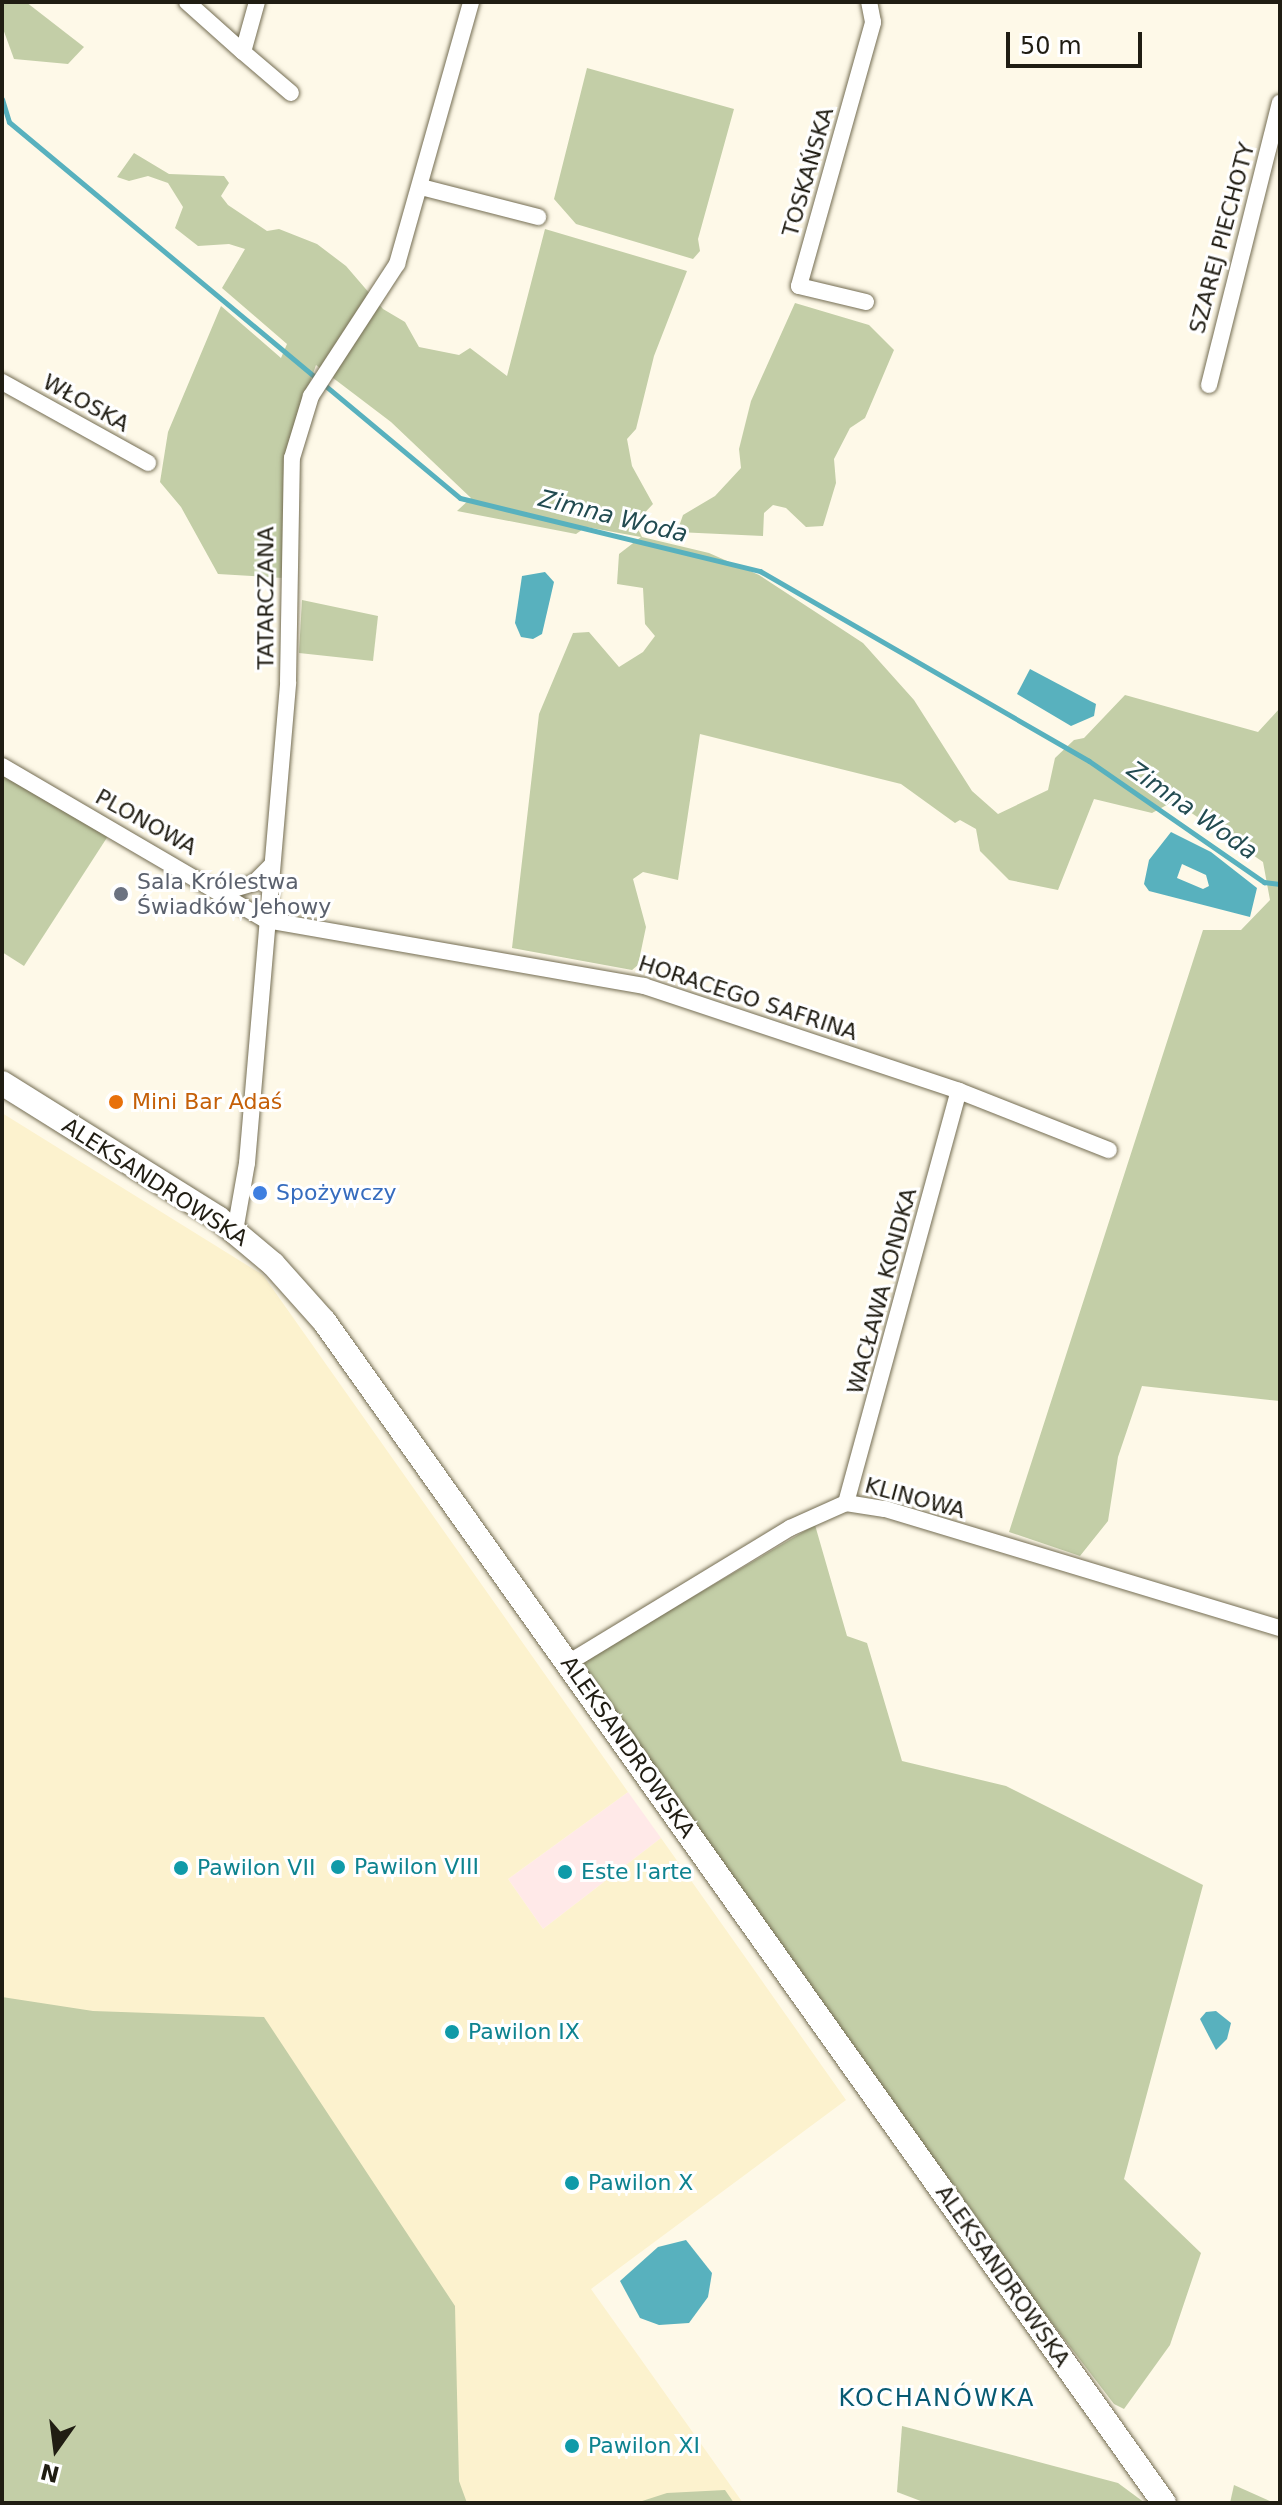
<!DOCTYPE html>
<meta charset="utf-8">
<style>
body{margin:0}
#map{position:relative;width:1282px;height:2505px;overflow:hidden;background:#fef9e8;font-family:"DejaVu Sans",sans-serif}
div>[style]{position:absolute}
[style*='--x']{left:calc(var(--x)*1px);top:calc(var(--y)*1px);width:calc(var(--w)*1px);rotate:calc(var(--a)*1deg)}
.commercial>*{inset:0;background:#ffe9e8}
.built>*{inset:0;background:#fcf2ce}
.green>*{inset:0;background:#c3cea7}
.water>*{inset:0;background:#58b1be}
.stream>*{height:5px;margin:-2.5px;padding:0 2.5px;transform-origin:2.5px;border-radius:2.5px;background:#58b1be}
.roads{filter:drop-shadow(0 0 2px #746d53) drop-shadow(0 0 2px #746d53)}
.street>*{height:16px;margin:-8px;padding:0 8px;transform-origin:8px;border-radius:8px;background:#fff}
.secondary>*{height:24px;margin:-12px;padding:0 12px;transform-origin:12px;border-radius:12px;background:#fff}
.dots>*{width:22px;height:22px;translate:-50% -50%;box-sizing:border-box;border:4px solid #fff;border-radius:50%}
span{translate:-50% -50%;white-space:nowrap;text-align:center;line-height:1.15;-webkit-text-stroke:6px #fff;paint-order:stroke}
.street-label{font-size:22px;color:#201d13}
.worship-label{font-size:22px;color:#5b616d}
.left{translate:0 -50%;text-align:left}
.food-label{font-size:22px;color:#c56008}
.shop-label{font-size:22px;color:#366cbe}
.culture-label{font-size:22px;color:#0d838f}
.water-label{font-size:24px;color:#224b51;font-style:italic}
.neighbourhood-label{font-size:24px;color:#075a72;letter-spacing:2px}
.frame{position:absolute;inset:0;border:4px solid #201d13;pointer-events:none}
.north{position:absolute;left:16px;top:2409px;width:80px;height:80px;-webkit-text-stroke:6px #fff;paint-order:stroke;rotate:194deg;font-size:22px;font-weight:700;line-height:32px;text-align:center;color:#201d13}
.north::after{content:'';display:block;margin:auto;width:28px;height:36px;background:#201d13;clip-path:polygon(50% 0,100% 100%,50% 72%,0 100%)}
.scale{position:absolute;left:1006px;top:32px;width:136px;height:36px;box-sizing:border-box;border:4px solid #201d13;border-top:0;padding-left:10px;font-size:24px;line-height:28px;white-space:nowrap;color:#201d13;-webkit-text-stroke:6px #fff;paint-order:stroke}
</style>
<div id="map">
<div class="commercial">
<div style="clip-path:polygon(628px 1792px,661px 1838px,543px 1929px,508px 1879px)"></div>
</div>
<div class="built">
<div style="clip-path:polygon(2px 1113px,263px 1275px,628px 1792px,508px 1879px,543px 1929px,661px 1838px,846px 2100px,591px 2289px,743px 2503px,2px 2503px)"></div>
</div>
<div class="green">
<div style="clip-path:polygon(2px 2px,26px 2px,84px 47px,68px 64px,14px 59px,2px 26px)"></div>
<div style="clip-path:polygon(587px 68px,734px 109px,698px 239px,700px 251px,693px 259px,576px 224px,554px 199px)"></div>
<div style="clip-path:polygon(134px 153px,169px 174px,224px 176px,229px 183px,221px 196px,228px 205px,267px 231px,279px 229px,317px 244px,346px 266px,383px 309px,405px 322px,419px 347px,459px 355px,470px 348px,507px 376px,545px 229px,687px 271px,654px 356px,636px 429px,627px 439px,632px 466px,653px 504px,635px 523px,642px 537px,709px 553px,759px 575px,863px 643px,914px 700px,972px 791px,998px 814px,1048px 790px,1055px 758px,1074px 740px,1084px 738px,1125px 695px,1258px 732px,1280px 708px,1280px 1401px,1142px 1386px,1118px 1457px,1108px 1521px,1080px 1556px,1009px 1532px,1203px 930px,1241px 930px,1270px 900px,1263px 862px,1174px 801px,1152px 813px,1094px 799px,1058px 890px,1009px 880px,980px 851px,976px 829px,960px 820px,955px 823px,901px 784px,700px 734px,678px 880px,643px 872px,633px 879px,646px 927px,638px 965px,632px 970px,512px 948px,539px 714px,573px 633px,589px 632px,619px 667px,643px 652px,655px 636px,645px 624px,643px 588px,617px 584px,619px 554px,641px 537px,586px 527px,576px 534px,457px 511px,471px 498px,391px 422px,316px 365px,289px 442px,283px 480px,283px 578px,218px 574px,181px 507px,160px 482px,168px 432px,221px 306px,281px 358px,287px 344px,222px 288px,245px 249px,229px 244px,198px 246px,175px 228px,183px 207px,168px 183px,148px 176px,129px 181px,117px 177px)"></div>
<div style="clip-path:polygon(795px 303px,869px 325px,894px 350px,865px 418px,850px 428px,834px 459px,836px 483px,823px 526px,806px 527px,786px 508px,773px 505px,764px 513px,763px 536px,677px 532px,683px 515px,715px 496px,741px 468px,739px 449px,751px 401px)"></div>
<div style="clip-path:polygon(302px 600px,378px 616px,373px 661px,299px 653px)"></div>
<div style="clip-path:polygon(2px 772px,108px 836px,24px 966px,2px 952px)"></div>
<div style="clip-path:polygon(815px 1525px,847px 1636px,867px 1643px,902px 1761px,1006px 1786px,1203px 1885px,1124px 2179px,1201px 2253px,1170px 2345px,1124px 2409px,1114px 2404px,1002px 2258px,580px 1663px)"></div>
<div style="clip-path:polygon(2px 1997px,93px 2011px,264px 2017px,455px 2306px,459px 2481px,467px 2503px,2px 2503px)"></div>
<div style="clip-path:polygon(902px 2426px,1118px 2483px,1145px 2503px,926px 2503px,897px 2492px)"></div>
<div style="clip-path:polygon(1234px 2485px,1274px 2503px,1230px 2503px)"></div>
<div style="clip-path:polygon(725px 2490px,734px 2503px,636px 2503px,667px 2493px)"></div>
</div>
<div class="water">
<div style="clip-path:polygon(545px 572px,554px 582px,542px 634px,533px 639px,521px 637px,515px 623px,522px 576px)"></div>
<div style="clip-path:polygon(1030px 669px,1096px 704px,1094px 716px,1071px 726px,1017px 694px)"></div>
<div style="clip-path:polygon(evenodd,1171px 832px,1211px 852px,1257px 888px,1250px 917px,1149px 891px,1144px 884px,1149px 860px,1171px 832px,1182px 864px,1206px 875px,1209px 886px,1203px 889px,1177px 878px,1182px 864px)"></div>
<div style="clip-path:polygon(1216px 2011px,1231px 2023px,1227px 2039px,1216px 2050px,1200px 2019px,1206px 2012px)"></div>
<div style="clip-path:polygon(686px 2240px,712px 2273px,708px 2297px,689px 2323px,659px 2325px,640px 2318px,620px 2281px,658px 2247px)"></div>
</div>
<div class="stream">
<div style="--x:2;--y:99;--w:24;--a:73"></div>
<div style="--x:9;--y:122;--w:587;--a:39.82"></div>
<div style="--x:460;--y:498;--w:309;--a:13.7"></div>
<div style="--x:760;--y:571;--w:380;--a:30"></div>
<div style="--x:1089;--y:761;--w:213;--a:34.7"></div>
<div style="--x:1264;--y:882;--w:16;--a:7"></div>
</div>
<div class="roads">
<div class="street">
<div style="--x:187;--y:2;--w:75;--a:41.8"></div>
<div style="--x:243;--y:52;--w:52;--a:-74.4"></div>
<div style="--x:243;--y:52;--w:63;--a:40.5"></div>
<div style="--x:421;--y:187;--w:121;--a:14.4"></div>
<div style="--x:866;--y:302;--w:69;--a:-166.6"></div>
<div style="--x:799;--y:286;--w:274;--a:-74.3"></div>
<div style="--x:873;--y:22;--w:20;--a:-101"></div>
<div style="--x:2;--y:382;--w:167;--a:29"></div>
<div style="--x:1209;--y:385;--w:291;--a:-75.9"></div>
<div style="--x:2;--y:766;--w:306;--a:30.3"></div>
<div style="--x:266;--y:920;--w:384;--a:9.9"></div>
<div style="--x:644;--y:986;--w:332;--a:18.4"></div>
<div style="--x:959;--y:1091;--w:161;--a:21.5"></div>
<div style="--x:223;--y:892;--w:32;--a:-16"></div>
<div style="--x:254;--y:883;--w:24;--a:-45"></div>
<div style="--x:235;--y:1231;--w:69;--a:-80"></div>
<div style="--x:247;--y:1163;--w:483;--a:-85.1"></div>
<div style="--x:288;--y:682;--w:224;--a:-89"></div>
<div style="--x:292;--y:458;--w:65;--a:-73"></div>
<div style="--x:311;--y:396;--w:158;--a:-56.9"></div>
<div style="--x:397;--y:264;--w:272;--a:-74.2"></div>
<div style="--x:846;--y:1503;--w:427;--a:-74.7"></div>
<div style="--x:568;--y:1663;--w:260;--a:-31.3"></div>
<div style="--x:790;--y:1528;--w:61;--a:-24.1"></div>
<div style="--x:846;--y:1503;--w:39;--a:9"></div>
<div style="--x:885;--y:1509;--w:413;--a:16.8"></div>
</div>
<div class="secondary">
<div style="--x:2;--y:1083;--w:255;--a:32"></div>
<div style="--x:218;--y:1218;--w:72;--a:39.9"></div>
<div style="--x:273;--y:1264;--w:76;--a:48.2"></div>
<div style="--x:324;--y:1321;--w:1450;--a:54.6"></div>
</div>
</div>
<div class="dots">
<div style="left:121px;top:894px;background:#6b7280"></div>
<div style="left:116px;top:1102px;background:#e8710a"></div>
<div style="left:260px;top:1193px;background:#3f7fe0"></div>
<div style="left:338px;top:1867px;background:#0f9aa8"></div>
<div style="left:181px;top:1868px;background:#0f9aa8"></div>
<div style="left:565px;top:1872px;background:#0f9aa8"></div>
<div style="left:452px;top:2032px;background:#0f9aa8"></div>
<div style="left:572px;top:2183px;background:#0f9aa8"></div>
<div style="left:572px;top:2446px;background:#0f9aa8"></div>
</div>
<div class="street-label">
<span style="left:808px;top:172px;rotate:-74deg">TOSKAŃSKA</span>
<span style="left:1222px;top:238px;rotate:-75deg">SZAREJ PIECHOTY</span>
<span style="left:86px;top:403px;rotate:29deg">WŁOSKA</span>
<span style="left:266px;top:598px;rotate:-90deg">TATARCZANA</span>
<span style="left:146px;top:822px;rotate:29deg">PLONOWA</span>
<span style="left:748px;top:998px;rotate:18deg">HORACEGO SAFRINA</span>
<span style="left:155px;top:1182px;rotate:33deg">ALEKSANDROWSKA</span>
<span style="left:882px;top:1291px;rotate:-75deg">WACŁAWA KONDKA</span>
<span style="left:915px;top:1498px;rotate:15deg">KLINOWA</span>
<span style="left:628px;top:1747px;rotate:55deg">ALEKSANDROWSKA</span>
<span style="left:1003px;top:2276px;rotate:55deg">ALEKSANDROWSKA</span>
</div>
<div class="worship-label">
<span class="left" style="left:137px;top:894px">Sala Królestwa<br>Świadków Jehowy</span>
</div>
<div class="food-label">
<span class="left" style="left:132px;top:1102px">Mini Bar Adaś</span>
</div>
<div class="shop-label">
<span class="left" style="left:276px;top:1193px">Spożywczy</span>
</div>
<div class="culture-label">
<span class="left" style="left:354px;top:1867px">Pawilon VIII</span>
<span class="left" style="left:197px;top:1868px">Pawilon VII</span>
<span class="left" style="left:581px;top:1872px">Este l'arte</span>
<span class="left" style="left:468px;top:2032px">Pawilon IX</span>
<span class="left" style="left:588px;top:2183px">Pawilon X</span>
<span class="left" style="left:588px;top:2446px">Pawilon XI</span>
</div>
<div class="water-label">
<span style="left:613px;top:517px;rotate:14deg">Zimna Woda</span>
<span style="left:1192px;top:811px;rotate:35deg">Zimna Woda</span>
</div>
<div class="neighbourhood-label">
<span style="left:937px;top:2399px">KOCHANÓWKA</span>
</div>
<div class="frame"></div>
<div class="north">N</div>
<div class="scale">50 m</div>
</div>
